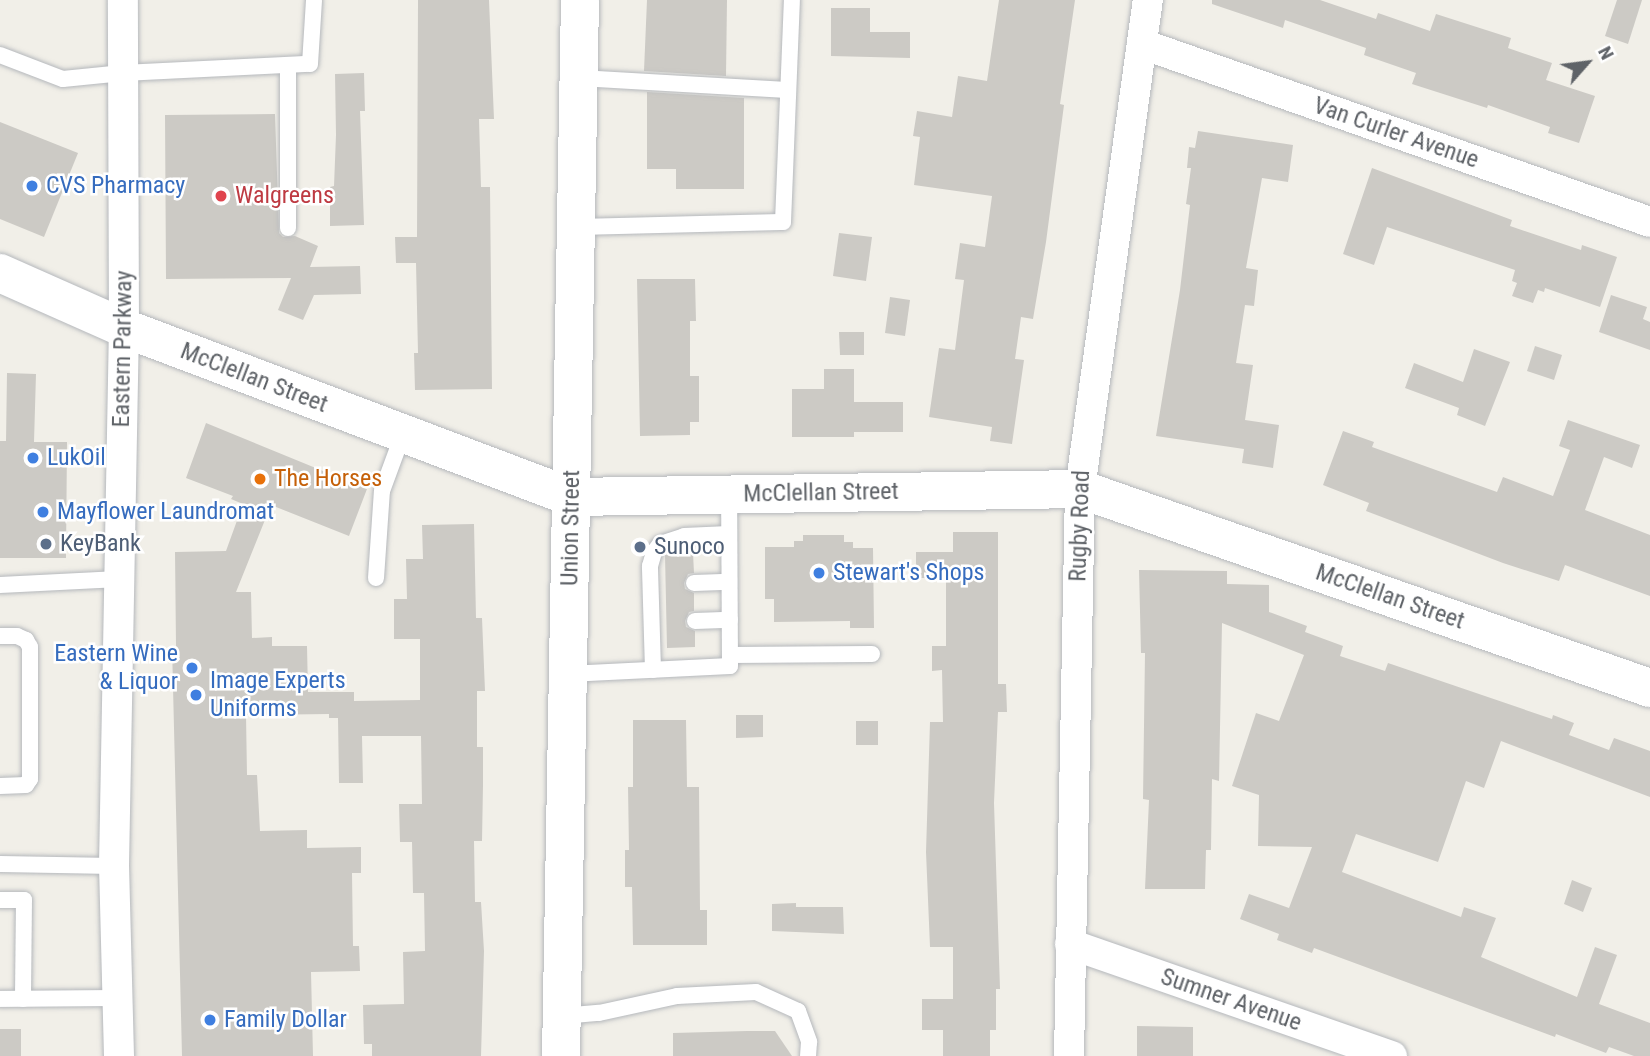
<!DOCTYPE html>
<style>
body{margin:0}
#map{position:relative;width:1650px;height:1056px;overflow:hidden;background:#f1efe8;font-family:"Roboto Condensed",sans-serif}
div>[style]{position:absolute}
[style*='--x']{left:calc(var(--x)*1px);top:calc(var(--y)*1px);width:calc(var(--w)*1px);rotate:calc(var(--a)*1deg)}
.building>*{inset:0;background:#cccac5}
.roads{filter:drop-shadow(0 0 2px #b5b8bc) drop-shadow(0 0 2px #b5b8bc)}
.lane>*{height:16px;margin:-8px;padding:0 8px;transform-origin:8px;border-radius:8px;background:#fff}
.street>*{height:30px;margin:-15px;padding:0 15px;transform-origin:15px;border-radius:15px;background:#fff}
.secondary>*{height:38px;margin:-19px;padding:0 19px;transform-origin:19px;border-radius:19px;background:#fff}
.dots>*{width:19px;height:19px;translate:-50% -50%;box-sizing:border-box;border:4px solid #fff;border-radius:50%}
span{translate:-50% -50%;white-space:nowrap;text-align:center;line-height:1.15;-webkit-text-stroke:5px #fff;paint-order:stroke}
.street-label{font-size:24px;color:#5f6368}
.shop-label{font-size:24px;color:#366cbe}
.left{translate:0 -50%;text-align:left}
.right{translate:-100% -50%;text-align:right}
.health-label{font-size:24px;color:#be3a42}
.food-label{font-size:24px;color:#c56008}
.service-label{font-size:24px;color:#4e5e75}
.north{position:absolute;left:1552px;top:28px;width:70px;height:70px;-webkit-text-stroke:5px #fff;paint-order:stroke;rotate:62deg;font-size:19px;font-weight:700;line-height:28px;text-align:center;color:#5f6368}
.north::after{content:'';display:block;margin:auto;width:24px;height:32px;background:#5f6368;clip-path:polygon(50% 0,100% 100%,50% 72%,0 100%)}
</style>
<div id="map">
<div class="building">
<div style="clip-path:polygon(418px 0,489px 0,494px 119px,479px 119px,481px 187px,490px 187px,492px 389px,415px 390px,414px 353px,418px 353px,416px 263px,396px 263px,395px 237px,417px 237px)"></div>
<div style="clip-path:polygon(647px 0,727px 0,726px 76px,644px 71px)"></div>
<div style="clip-path:polygon(999px 0,1075px 0,1060px 104px,1064px 105px,1046px 242px,1033px 319px,1021px 317px,1015px 359px,1024px 360px,1012px 444px,990px 441px,992px 427px,929px 417px,939px 348px,955px 350px,964px 280px,955px 279px,960px 243px,985px 247px,992px 196px,914px 185px,920px 137px,913px 136px,917px 111px,952px 117px,958px 76px,987px 81px)"></div>
<div style="clip-path:polygon(1212px 0,1320px 0,1376px 19px,1378px 13px,1430px 31px,1436px 14px,1511px 38px,1508px 48px,1552px 63px,1546px 80px,1595px 96px,1579px 143px,1548px 133px,1550px 127px,1488px 105px,1487px 108px,1412px 84px,1416px 73px,1364px 55px,1366px 48px,1285px 20px,1283px 28px,1212px 4px)"></div>
<div style="clip-path:polygon(1617px 0,1642px 0,1628px 44px,1605px 36px)"></div>
<div style="clip-path:polygon(831px 8px,870px 8px,870px 32px,910px 32px,910px 58px,831px 56px)"></div>
<div style="clip-path:polygon(364px 73px,365px 111px,360px 111px,364px 225px,330px 226px,330px 187px,334px 186px,336px 135px,335px 74px)"></div>
<div style="clip-path:polygon(647px 92px,744px 98px,744px 189px,676px 189px,676px 169px,647px 169px)"></div>
<div style="clip-path:polygon(275px 114px,279px 233px,283px 237px,295px 236px,318px 246px,310px 267px,360px 266px,361px 294px,314px 295px,303px 320px,278px 310px,291px 278px,166px 279px,165px 115px)"></div>
<div style="clip-path:polygon(0 122px,78px 153px,44px 237px,0 219px)"></div>
<div style="clip-path:polygon(1198px 131px,1293px 145px,1288px 182px,1262px 178px,1246px 268px,1258px 270px,1254px 306px,1245px 305px,1236px 363px,1253px 365px,1245px 420px,1279px 425px,1273px 468px,1242px 463px,1244px 449px,1156px 436px,1180px 290px,1190px 205px,1186px 204px,1191px 168px,1187px 168px,1189px 147px,1195px 148px)"></div>
<div style="clip-path:polygon(1372px 168px,1512px 220px,1510px 226px,1581px 250px,1582px 245px,1617px 257px,1600px 307px,1545px 288px,1544px 292px,1538px 290px,1533px 303px,1512px 296px,1517px 283px,1512px 281px,1515px 270px,1387px 227px,1374px 265px,1343px 254px)"></div>
<div style="clip-path:polygon(839px 233px,872px 237px,866px 281px,833px 276px)"></div>
<div style="clip-path:polygon(637px 279px,695px 279px,696px 321px,690px 321px,690px 376px,699px 376px,699px 422px,690px 422px,690px 435px,640px 436px)"></div>
<div style="clip-path:polygon(1611px 295px,1647px 307px,1643px 319px,1650px 322px,1650px 350px,1599px 332px)"></div>
<div style="clip-path:polygon(890px 297px,910px 300px,905px 336px,885px 333px)"></div>
<div style="clip-path:polygon(839px 332px,864px 332px,864px 355px,840px 355px)"></div>
<div style="clip-path:polygon(1535px 346px,1562px 355px,1554px 380px,1527px 371px)"></div>
<div style="clip-path:polygon(1474px 349px,1510px 362px,1485px 426px,1457px 415px,1459px 408px,1405px 388px,1414px 363px,1463px 382px)"></div>
<div style="clip-path:polygon(824px 369px,854px 369px,854px 402px,903px 402px,903px 432px,854px 432px,854px 437px,792px 437px,792px 389px,824px 389px)"></div>
<div style="clip-path:polygon(7px 373px,36px 374px,34px 442px,67px 442px,66px 558px,0 558px,0 441px,6px 441px)"></div>
<div style="clip-path:polygon(1568px 420px,1640px 445px,1632px 468px,1604px 457px,1585px 510px,1650px 535px,1650px 596px,1565px 565px,1559px 581px,1503px 563px,1366px 511px,1369px 503px,1323px 485px,1343px 431px,1374px 442px,1372px 447px,1497px 492px,1503px 477px,1553px 496px,1570px 450px,1559px 446px)"></div>
<div style="clip-path:polygon(206px 423px,367px 489px,349px 536px,271px 505px,236px 592px,251px 592px,252px 638px,272px 637px,272px 646px,307px 646px,308px 692px,354px 692px,354px 701px,420px 700px,420px 639px,394px 639px,394px 599px,407px 599px,406px 559px,423px 559px,422px 525px,474px 524px,476px 618px,482px 618px,485px 691px,477px 691px,477px 747px,483px 747px,483px 785px,482px 841px,474px 841px,475px 902px,481px 902px,484px 951px,481px 1056px,372px 1056px,372px 1044px,364px 1044px,363px 1005px,404px 1004px,403px 952px,425px 951px,424px 893px,413px 893px,412px 842px,400px 842px,399px 804px,422px 804px,421px 736px,362px 736px,363px 783px,339px 783px,338px 718px,329px 718px,329px 714px,246px 715px,247px 775px,257px 775px,260px 831px,307px 830px,307px 848px,361px 847px,361px 873px,352px 873px,353px 946px,359px 946px,360px 971px,311px 972px,313px 1056px,182px 1056px,172px 646px,176px 646px,175px 552px,226px 551px,243px 504px,231px 499px,233px 496px,186px 478px)"></div>
<div style="clip-path:polygon(953px 532px,998px 532px,998px 684px,1006px 684px,1007px 712px,998px 712px,994px 803px,1000px 989px,996px 989px,996px 1030px,990px 1030px,990px 1056px,943px 1056px,943px 1030px,922px 1030px,922px 999px,953px 999px,953px 947px,930px 947px,926px 852px,930px 722px,943px 722px,942px 670px,932px 671px,932px 646px,946px 646px,946px 578px,916px 578px,916px 552px,953px 552px)"></div>
<div style="clip-path:polygon(803px 535px,844px 535px,844px 542px,853px 542px,853px 548px,873px 548px,874px 628px,850px 628px,850px 621px,774px 622px,774px 599px,765px 599px,765px 547px,794px 547px,794px 541px,803px 541px)"></div>
<div style="clip-path:polygon(693px 553px,694px 573px,688px 574px,684px 583px,685px 589px,694px 593px,694px 611px,689px 612px,685px 621px,686px 627px,695px 631px,695px 647px,667px 648px,665px 555px)"></div>
<div style="clip-path:polygon(1139px 570px,1227px 571px,1227px 584px,1269px 585px,1269px 612px,1307px 626px,1305px 632px,1343px 646px,1340px 656px,1385px 671px,1388px 663px,1552px 719px,1553px 715px,1574px 723px,1569px 735px,1609px 750px,1614px 738px,1650px 751px,1650px 797px,1501px 741px,1484px 788px,1466px 781px,1438px 862px,1356px 834px,1342px 872px,1461px 917px,1464px 907px,1496px 918px,1481px 957px,1577px 997px,1595px 947px,1617px 955px,1599px 1004px,1650px 1023px,1650px 1056px,1634px 1056px,1609px 1047px,1606px 1053px,1556px 1034px,1555px 1037px,1314px 948px,1312px 953px,1277px 940px,1279px 934px,1240px 919px,1249px 894px,1289px 908px,1312px 847px,1258px 846px,1259px 795px,1232px 786px,1256px 713px,1279px 721px,1304px 655px,1222px 623px,1219px 781px,1212px 779px,1211px 850px,1206px 850px,1205px 889px,1145px 889px,1149px 800px,1143px 799px,1145px 653px,1141px 653px)"></div>
<div style="clip-path:polygon(736px 715px,763px 715px,763px 737px,736px 738px)"></div>
<div style="clip-path:polygon(633px 720px,686px 720px,687px 787px,699px 787px,700px 910px,707px 910px,707px 945px,633px 945px,632px 887px,625px 887px,625px 850px,629px 850px,628px 787px,633px 787px)"></div>
<div style="clip-path:polygon(856px 721px,878px 721px,878px 745px,856px 745px)"></div>
<div style="clip-path:polygon(1572px 880px,1592px 888px,1583px 912px,1564px 904px)"></div>
<div style="clip-path:polygon(796px 903px,796px 907px,843px 907px,844px 934px,772px 931px,772px 904px)"></div>
<div style="clip-path:polygon(1137px 1026px,1193px 1027px,1193px 1056px,1137px 1056px)"></div>
<div style="clip-path:polygon(0 1029px,21px 1029px,21px 1056px,0 1056px)"></div>
<div style="clip-path:polygon(747px 1031px,775px 1031px,792px 1056px,673px 1056px,673px 1033px)"></div>
</div>
<div class="roads">
<div class="lane">
<div style="--x:0;--y:55;--w:67;--a:20.9"></div>
<div style="--x:63;--y:79;--w:60;--a:-5.7"></div>
<div style="--x:123;--y:73;--w:187;--a:-2.8"></div>
<div style="--x:310;--y:64;--w:64;--a:-86.4"></div>
<div style="--x:579;--y:78;--w:209;--a:3.3"></div>
<div style="--x:576;--y:227;--w:207;--a:-1.4"></div>
<div style="--x:783;--y:222;--w:222;--a:-87.7"></div>
<div style="--x:288;--y:228;--w:163;--a:-90"></div>
<div style="--x:376;--y:578;--w:87;--a:-86.1"></div>
<div style="--x:382;--y:491;--w:61;--a:-69.8"></div>
<div style="--x:694;--y:583;--w:35;--a:-2"></div>
<div style="--x:0;--y:585;--w:119;--a:-2.9"></div>
<div style="--x:695;--y:621;--w:35;--a:-2"></div>
<div style="--x:0;--y:636;--w:17;--a:0"></div>
<div style="--x:17;--y:636;--w:10;--a:24"></div>
<div style="--x:26;--y:640;--w:8;--a:60"></div>
<div style="--x:30;--y:647;--w:132;--a:90"></div>
<div style="--x:30;--y:779;--w:7;--a:124"></div>
<div style="--x:26;--y:785;--w:26;--a:178"></div>
<div style="--x:730;--y:655;--w:142;--a:-0.4"></div>
<div style="--x:653;--y:670;--w:104;--a:-91.7"></div>
<div style="--x:650;--y:566;--w:15;--a:-74"></div>
<div style="--x:654;--y:552;--w:10;--a:-53"></div>
<div style="--x:660;--y:544;--w:25;--a:-18"></div>
<div style="--x:684;--y:536;--w:45;--a:-2.5"></div>
<div style="--x:568;--y:674;--w:162;--a:-2.8"></div>
<div style="--x:730;--y:666;--w:171;--a:-90.3"></div>
<div style="--x:0;--y:864;--w:114;--a:1"></div>
<div style="--x:0;--y:900;--w:24;--a:0"></div>
<div style="--x:24;--y:900;--w:99;--a:90.6"></div>
<div style="--x:0;--y:999;--w:107;--a:-0.5"></div>
<div style="--x:562;--y:1016;--w:37;--a:-5"></div>
<div style="--x:599;--y:1013;--w:80;--a:-12.3"></div>
<div style="--x:677;--y:996;--w:79;--a:-2.9"></div>
<div style="--x:756;--y:992;--w:46;--a:24.3"></div>
<div style="--x:798;--y:1011;--w:33;--a:70"></div>
<div style="--x:809;--y:1042;--w:14;--a:94"></div>
</div>
<div class="street">
<div style="--x:1142;--y:44;--w:538;--a:19.31"></div>
<div style="--x:1070;--y:944;--w:341;--a:19.2"></div>
<div style="--x:119;--y:1056;--w:190;--a:-91.5"></div>
<div style="--x:114;--y:866;--w:538;--a:-88.94"></div>
<div style="--x:124;--y:328;--w:328;--a:-90.2"></div>
<div style="--x:1069;--y:1056;--w:567;--a:-88.89"></div>
<div style="--x:1080;--y:489;--w:494;--a:-82.1"></div>
</div>
<div class="secondary">
<div style="--x:0;--y:273;--w:136;--a:23.9"></div>
<div style="--x:124;--y:328;--w:479;--a:20.7"></div>
<div style="--x:572;--y:497;--w:508;--a:-0.9"></div>
<div style="--x:1080;--y:489;--w:604;--a:19.25"></div>
<div style="--x:561;--y:1056;--w:1056;--a:-88.97"></div>
</div>
</div>
<div class="dots">
<div style="left:32px;top:186px;background:#3f7fe0"></div>
<div style="left:221px;top:196px;background:#e0444e"></div>
<div style="left:33px;top:458px;background:#3f7fe0"></div>
<div style="left:260px;top:479px;background:#e8710a"></div>
<div style="left:43px;top:512px;background:#3f7fe0"></div>
<div style="left:46px;top:544px;background:#5c6f8a"></div>
<div style="left:640px;top:547px;background:#5c6f8a"></div>
<div style="left:819px;top:573px;background:#3f7fe0"></div>
<div style="left:192px;top:668px;background:#3f7fe0"></div>
<div style="left:196px;top:695px;background:#3f7fe0"></div>
<div style="left:210px;top:1020px;background:#3f7fe0"></div>
</div>
<div class="street-label">
<span style="left:1396px;top:133px;rotate:19deg">Van Curler Avenue</span>
<span style="left:123px;top:349px;rotate:-89deg">Eastern Parkway</span>
<span style="left:254px;top:378px;rotate:21deg">McClellan Street</span>
<span style="left:821px;top:493px;rotate:-1deg">McClellan Street</span>
<span style="left:1080px;top:526px;rotate:-88deg">Rugby Road</span>
<span style="left:571px;top:528px;rotate:-89deg">Union Street</span>
<span style="left:1390px;top:597px;rotate:19deg">McClellan Street</span>
<span style="left:1231px;top:1000px;rotate:19deg">Sumner Avenue</span>
</div>
<div class="shop-label">
<span class="left" style="left:46px;top:186px">CVS Pharmacy</span>
<span class="left" style="left:47px;top:458px">LukOil</span>
<span class="left" style="left:57px;top:512px">Mayflower Laundromat</span>
<span class="left" style="left:833px;top:573px">Stewart's Shops</span>
<span class="right" style="left:178px;top:668px">Eastern Wine<br>&amp; Liquor</span>
<span class="left" style="left:210px;top:695px">Image Experts<br>Uniforms</span>
<span class="left" style="left:224px;top:1020px">Family Dollar</span>
</div>
<div class="health-label">
<span class="left" style="left:235px;top:196px">Walgreens</span>
</div>
<div class="food-label">
<span class="left" style="left:274px;top:479px">The Horses</span>
</div>
<div class="service-label">
<span class="left" style="left:60px;top:544px">KeyBank</span>
<span class="left" style="left:654px;top:547px">Sunoco</span>
</div>
<div class="north">N</div>
</div>
